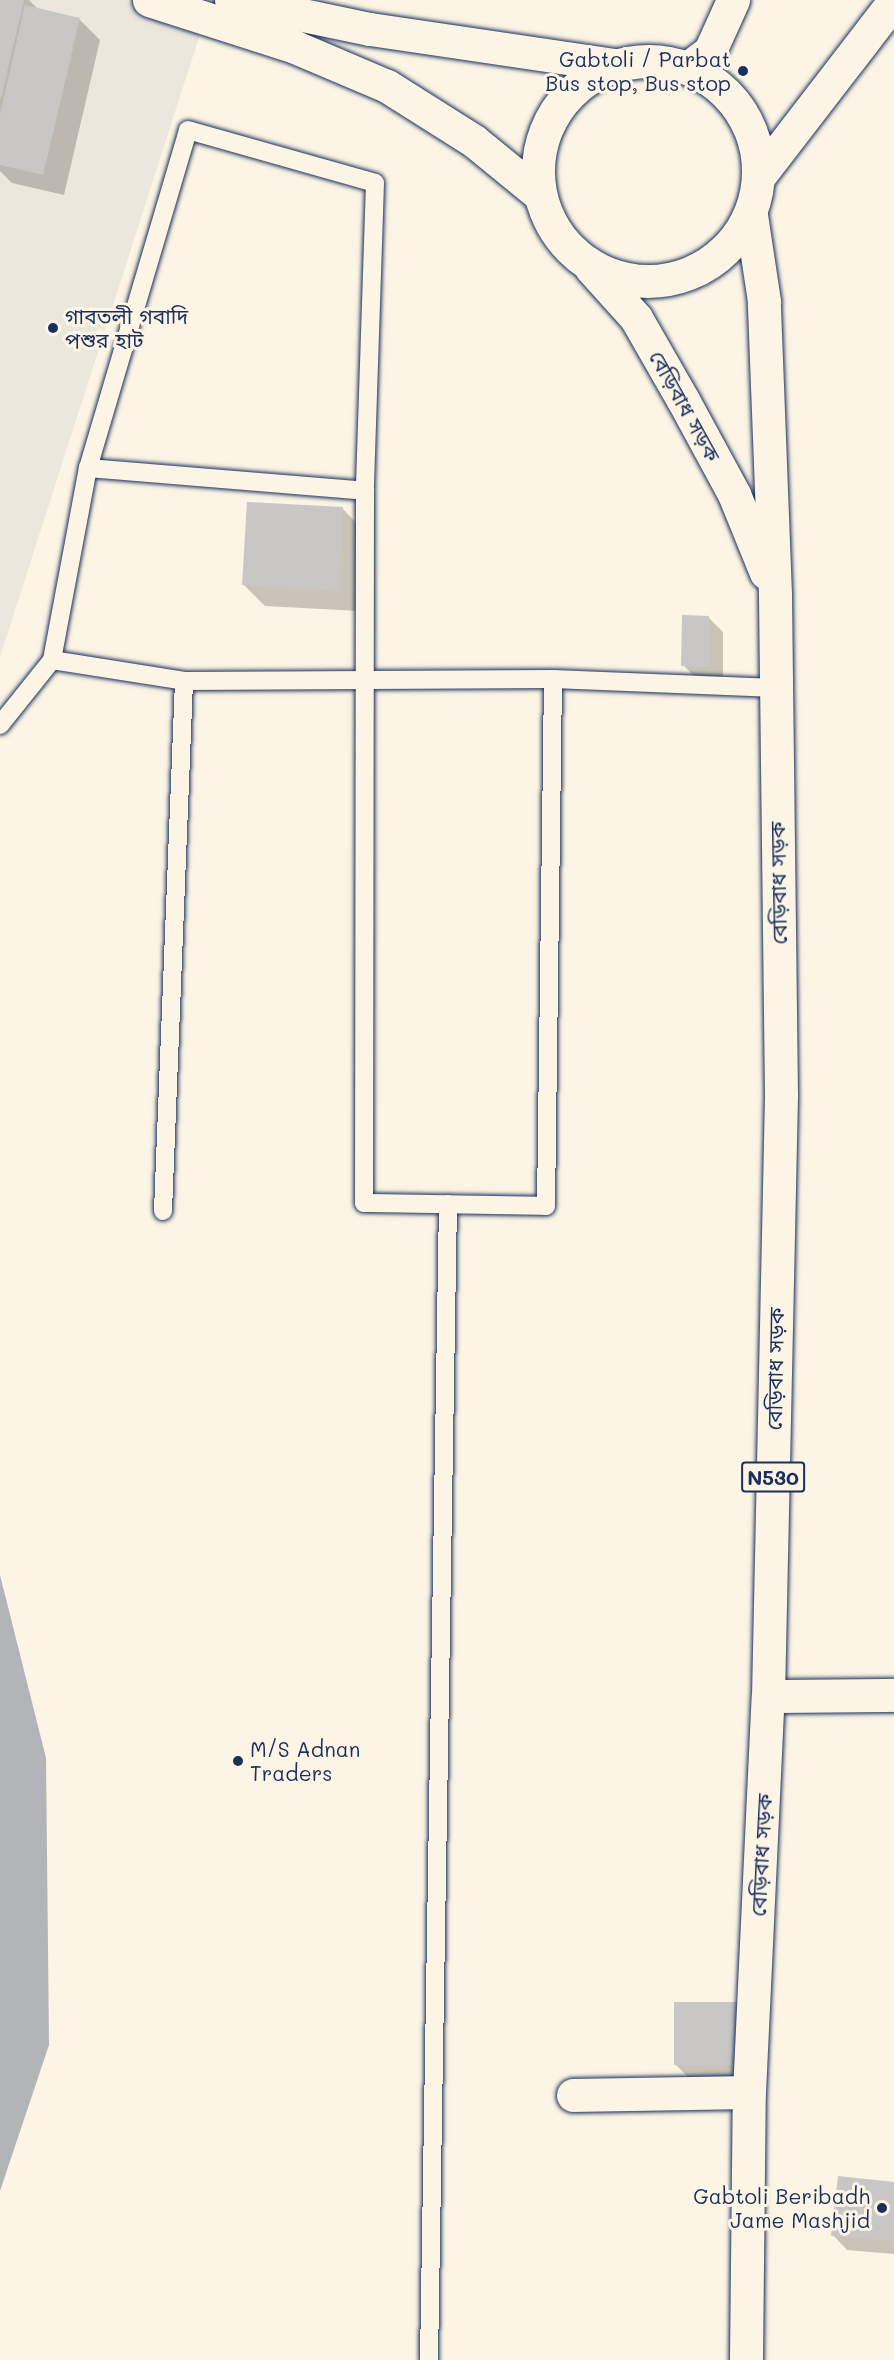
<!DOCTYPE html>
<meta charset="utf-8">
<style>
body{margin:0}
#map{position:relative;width:894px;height:2360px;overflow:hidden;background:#fcf5e5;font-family:Mali,"Noto Sans Bengali",sans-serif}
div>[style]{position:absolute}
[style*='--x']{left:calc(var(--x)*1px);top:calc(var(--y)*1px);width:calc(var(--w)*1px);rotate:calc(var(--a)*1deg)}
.built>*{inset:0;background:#ece7dc}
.water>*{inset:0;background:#b2b4b8}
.shadow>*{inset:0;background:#0003}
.building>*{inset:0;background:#c8c7c6}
.roads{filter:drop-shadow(0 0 2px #1b2f5e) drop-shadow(0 0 2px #1b2f5e)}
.lane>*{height:18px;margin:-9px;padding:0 9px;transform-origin:9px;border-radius:9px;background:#fcf5e5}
.street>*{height:33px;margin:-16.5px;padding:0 16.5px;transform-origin:16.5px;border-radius:16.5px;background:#fcf5e5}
.highway>*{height:33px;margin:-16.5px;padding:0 16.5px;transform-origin:16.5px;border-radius:16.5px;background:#fcf5e5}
.highway>.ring{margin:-16.5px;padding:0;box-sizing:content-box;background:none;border:33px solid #fcf5e5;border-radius:50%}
.dots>*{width:16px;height:16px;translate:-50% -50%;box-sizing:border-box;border:3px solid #fcf5e5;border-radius:50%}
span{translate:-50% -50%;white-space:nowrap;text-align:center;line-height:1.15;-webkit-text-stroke:6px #fcf5e5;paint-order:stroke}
.shield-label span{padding:2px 4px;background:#fcf5e5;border:2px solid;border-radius:4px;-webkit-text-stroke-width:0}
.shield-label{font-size:20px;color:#1b2f5e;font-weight:700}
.poi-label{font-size:21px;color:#1b2f5e}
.right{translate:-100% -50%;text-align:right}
.left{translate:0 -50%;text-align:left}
.street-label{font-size:21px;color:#1b2f5e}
</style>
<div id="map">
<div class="built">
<div style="clip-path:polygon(0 0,211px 0,0 657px)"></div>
</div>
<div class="water">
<div style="clip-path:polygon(0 1575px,46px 1758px,49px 2045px,0 2191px)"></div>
</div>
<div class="shadow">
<div style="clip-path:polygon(0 0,29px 0,39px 10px,79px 19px,100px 40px,64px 195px,12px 183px,0 171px)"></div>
<div style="clip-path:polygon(343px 509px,363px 530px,359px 611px,265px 606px,244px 585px)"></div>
<div style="clip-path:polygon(709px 618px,723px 632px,723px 681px,697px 679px,683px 665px)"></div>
<div style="clip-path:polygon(676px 2003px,751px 2078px,690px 2079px,676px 2065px)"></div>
<div style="clip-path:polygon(894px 2183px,894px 2254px,847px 2250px,833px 2235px)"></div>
</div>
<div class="building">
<div style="clip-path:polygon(0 0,24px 0,1px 98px,0 97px)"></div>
<div style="clip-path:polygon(25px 5px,80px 18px,43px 175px,0 165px,0 115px)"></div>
<div style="clip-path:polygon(247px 502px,343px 507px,339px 591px,242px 585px)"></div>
<div style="clip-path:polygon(682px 615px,709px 616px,709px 667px,681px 666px)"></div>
<div style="clip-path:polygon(674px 2002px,737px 2002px,737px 2065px,674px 2065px)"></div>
<div style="clip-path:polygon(838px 2176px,894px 2182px,894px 2241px,831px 2236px)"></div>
</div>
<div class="roads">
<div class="lane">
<div style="--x:88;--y:468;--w:278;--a:4.7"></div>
<div style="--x:52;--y:660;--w:134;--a:9"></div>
<div style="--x:184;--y:681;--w:369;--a:-0.3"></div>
<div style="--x:553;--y:679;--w:223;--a:2.3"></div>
<div style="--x:0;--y:725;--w:83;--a:-51.3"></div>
<div style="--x:52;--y:660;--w:195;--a:-79.4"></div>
<div style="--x:88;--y:468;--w:352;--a:-73.5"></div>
<div style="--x:188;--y:130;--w:194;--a:15.8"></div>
<div style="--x:375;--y:183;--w:308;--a:91.9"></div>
<div style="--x:365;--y:491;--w:712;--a:90.08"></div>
<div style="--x:364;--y:1203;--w:182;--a:0.9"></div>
<div style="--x:546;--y:1206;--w:527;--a:-89.24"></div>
<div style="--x:163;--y:1211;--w:530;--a:-87.73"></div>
<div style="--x:429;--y:2360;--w:1156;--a:-89.06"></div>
</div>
<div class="street">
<div style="--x:768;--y:1696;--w:126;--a:-0.5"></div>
<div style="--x:573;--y:2095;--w:176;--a:-1"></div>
</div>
<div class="highway">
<div style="--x:149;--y:0;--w:153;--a:17.8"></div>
<div style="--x:295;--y:47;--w:100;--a:23"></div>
<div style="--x:387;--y:86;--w:103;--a:32.3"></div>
<div style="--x:474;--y:141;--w:85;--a:39.3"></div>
<div style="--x:231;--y:0;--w:142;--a:11.8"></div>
<div style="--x:370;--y:29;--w:247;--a:8.4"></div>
<div class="ring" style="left:538px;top:61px;width:187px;height:187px"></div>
<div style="--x:689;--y:67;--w:26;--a:-37"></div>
<div style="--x:710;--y:51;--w:56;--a:-65.7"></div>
<div style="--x:760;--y:175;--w:220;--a:-52.4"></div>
<div style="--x:591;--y:268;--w:67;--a:48"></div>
<div style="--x:636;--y:318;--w:95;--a:60.2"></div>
<div style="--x:683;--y:400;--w:107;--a:61.5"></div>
<div style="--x:734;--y:494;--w:85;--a:67.9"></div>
<div style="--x:746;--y:2360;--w:268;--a:-89.4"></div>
<div style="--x:749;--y:2092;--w:396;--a:-87.3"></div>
<div style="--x:768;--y:1696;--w:601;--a:-88.76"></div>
<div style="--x:781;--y:1095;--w:501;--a:-90.69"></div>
<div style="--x:775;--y:594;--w:293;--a:-92.2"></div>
<div style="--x:764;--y:301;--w:87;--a:-98.6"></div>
</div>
</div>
<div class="dots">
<div style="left:743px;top:71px;background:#1b2f5e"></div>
<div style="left:53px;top:328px;background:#1b2f5e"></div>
<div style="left:238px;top:1761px;background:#1b2f5e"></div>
<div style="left:882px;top:2208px;background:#1b2f5e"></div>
</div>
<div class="shield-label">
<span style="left:773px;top:1477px">N530</span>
</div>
<div class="poi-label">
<span class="right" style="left:731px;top:71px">Gabtoli / Parbat<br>Bus stop, Bus stop</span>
<span class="left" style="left:65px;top:328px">গাবতলী গবাদি<br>পশুর হাট</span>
<span class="left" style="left:250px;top:1761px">M/S Adnan<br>Traders</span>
<span class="right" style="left:870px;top:2208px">Gabtoli Beribadh<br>Jame Mashjid</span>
</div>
<div class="street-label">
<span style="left:685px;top:406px;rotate:61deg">বেড়িবাধ সড়ক</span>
<span style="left:778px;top:883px;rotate:-91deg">বেড়িবাধ সড়ক</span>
<span style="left:775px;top:1369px;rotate:-89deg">বেড়িবাধ সড়ক</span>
<span style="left:761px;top:1855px;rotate:-87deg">বেড়িবাধ সড়ক</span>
</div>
</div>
